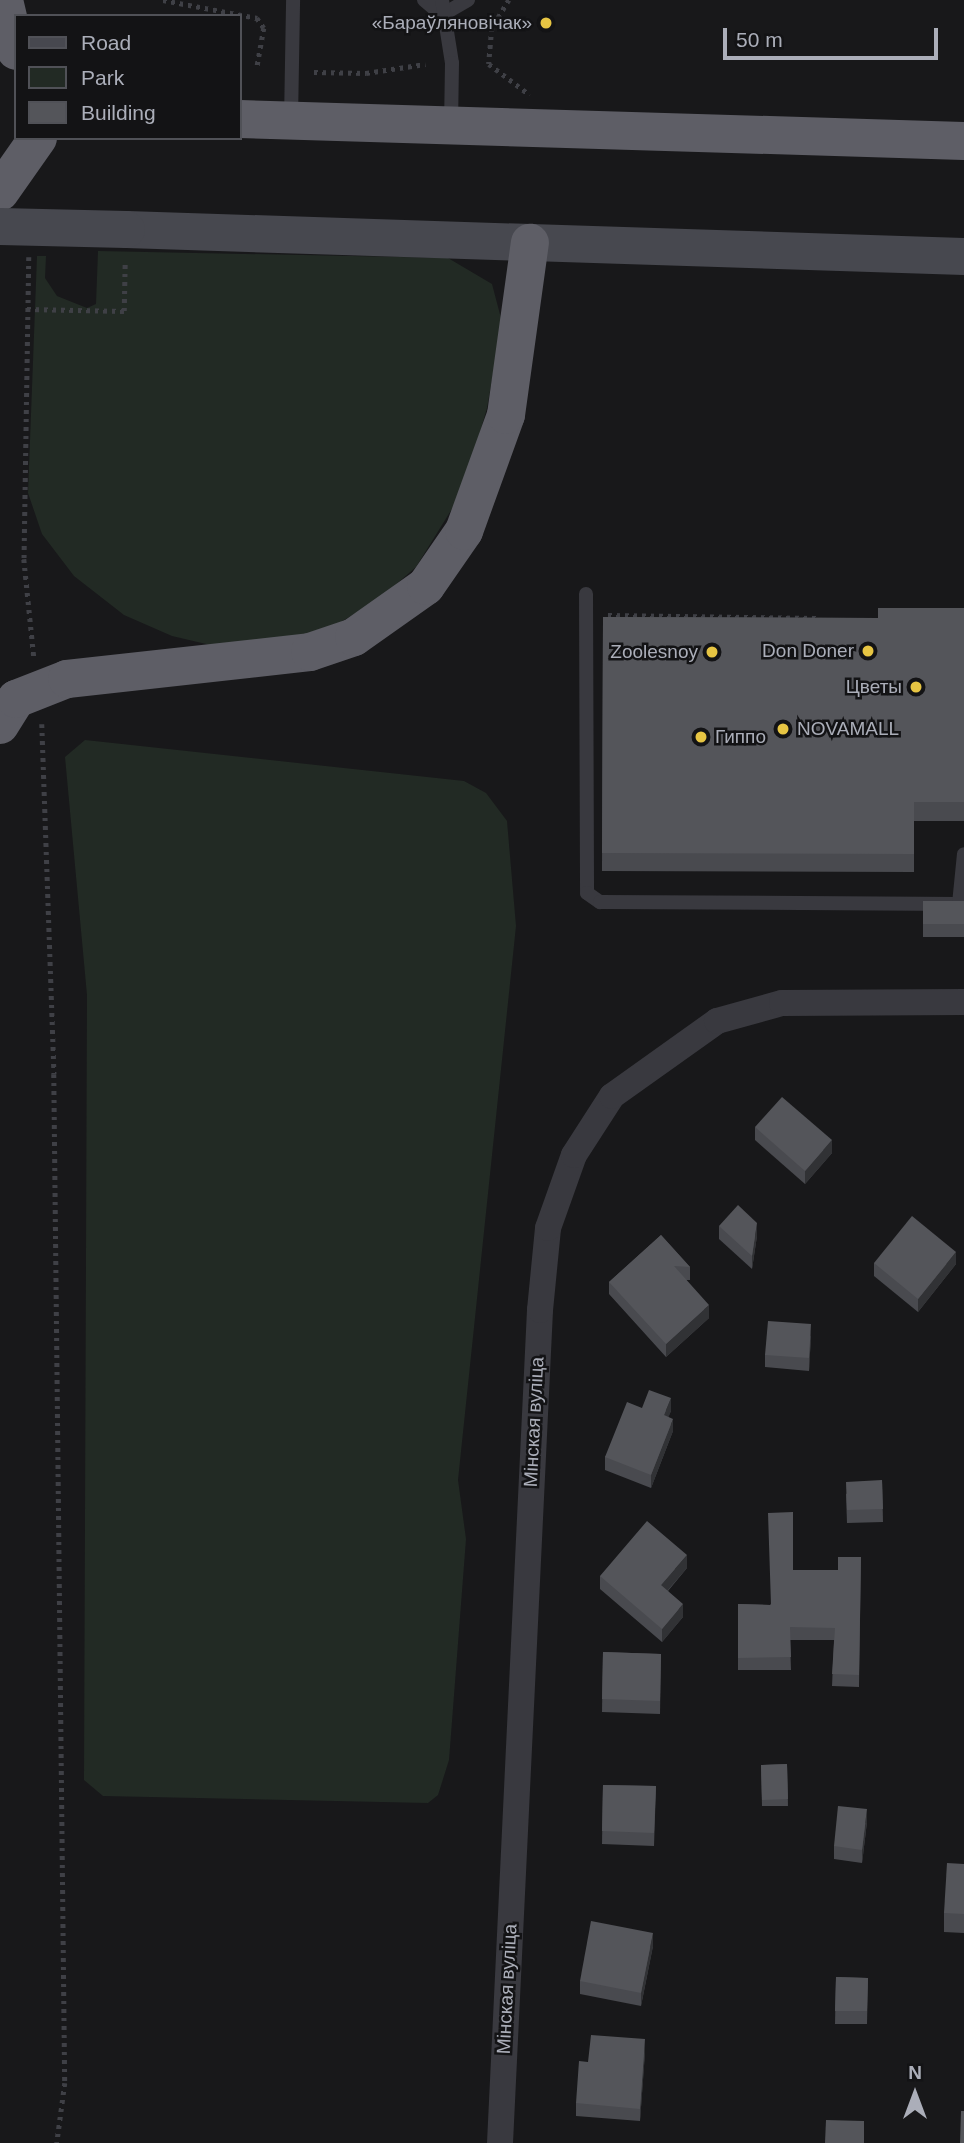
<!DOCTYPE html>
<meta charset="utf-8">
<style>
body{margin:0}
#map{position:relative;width:964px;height:2143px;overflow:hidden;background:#18181a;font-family:Helvetica,sans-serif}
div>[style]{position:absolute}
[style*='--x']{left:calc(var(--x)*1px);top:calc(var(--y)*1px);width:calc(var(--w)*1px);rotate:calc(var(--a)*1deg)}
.green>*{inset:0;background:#222a24}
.path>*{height:4.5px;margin-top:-2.25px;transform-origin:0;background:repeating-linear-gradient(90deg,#3f4046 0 3.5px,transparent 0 8.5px)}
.service>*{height:14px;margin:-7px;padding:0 7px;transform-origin:7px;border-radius:7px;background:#39393f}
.minor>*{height:26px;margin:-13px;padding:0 13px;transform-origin:13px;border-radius:13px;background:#39393f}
.secondary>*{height:37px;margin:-18.5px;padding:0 18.5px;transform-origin:18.5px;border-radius:18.5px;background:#47484f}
.trunk>*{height:38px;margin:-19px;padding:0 19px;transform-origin:19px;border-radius:19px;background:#5e5e66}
.secondary-bridge>*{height:37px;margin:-18.5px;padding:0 18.5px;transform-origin:18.5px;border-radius:18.5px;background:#47484f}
.wall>*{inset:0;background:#494a4f}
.shaded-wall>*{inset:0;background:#313235}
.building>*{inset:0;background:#54555a}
.dots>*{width:19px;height:19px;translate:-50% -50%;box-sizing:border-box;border:4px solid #131315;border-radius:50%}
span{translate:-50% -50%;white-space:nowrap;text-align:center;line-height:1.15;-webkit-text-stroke:5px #131315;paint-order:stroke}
.poi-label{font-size:19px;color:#abaeb9}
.right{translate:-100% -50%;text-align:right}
.left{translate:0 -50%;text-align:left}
.street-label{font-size:19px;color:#abaeb9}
.legend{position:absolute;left:14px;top:14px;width:228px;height:126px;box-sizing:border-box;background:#131315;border:2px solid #505157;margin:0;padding:9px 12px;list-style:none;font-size:21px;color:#abaeb9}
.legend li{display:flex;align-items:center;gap:14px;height:35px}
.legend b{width:35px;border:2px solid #505157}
.north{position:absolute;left:880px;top:2059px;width:70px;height:70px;-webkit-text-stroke:5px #131315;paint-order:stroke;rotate:0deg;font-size:19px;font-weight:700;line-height:28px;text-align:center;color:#abaeb9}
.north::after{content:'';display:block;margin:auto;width:24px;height:32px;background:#abaeb9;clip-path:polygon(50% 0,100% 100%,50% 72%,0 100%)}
.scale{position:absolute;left:723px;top:28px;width:215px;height:32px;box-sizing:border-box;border:4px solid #abaeb9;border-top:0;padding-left:9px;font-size:21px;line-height:24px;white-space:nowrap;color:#abaeb9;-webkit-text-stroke:5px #131315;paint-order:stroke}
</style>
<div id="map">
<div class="green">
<div style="clip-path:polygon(98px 251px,448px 258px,492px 284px,502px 322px,487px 408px,463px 491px,416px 567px,379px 599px,321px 634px,219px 647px,172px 636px,124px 615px,74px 576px,42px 534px,28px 493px,37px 256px,46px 256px,45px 278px,57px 296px,87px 308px,96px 304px)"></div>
<div style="clip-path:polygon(85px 740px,464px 781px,486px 793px,507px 821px,516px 926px,458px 1480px,466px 1539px,449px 1760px,438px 1795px,428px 1803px,103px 1796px,84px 1780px,87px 995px,65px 757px)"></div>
</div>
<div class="path">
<div style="--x:163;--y:0;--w:96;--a:10.8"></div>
<div style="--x:257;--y:18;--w:12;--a:55"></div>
<div style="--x:264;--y:28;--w:39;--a:100"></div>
<div style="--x:509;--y:0;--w:33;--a:121"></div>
<div style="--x:492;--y:28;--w:36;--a:95"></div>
<div style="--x:489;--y:64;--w:51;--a:37.1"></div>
<div style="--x:314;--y:72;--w:52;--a:1.1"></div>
<div style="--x:366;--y:73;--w:60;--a:-8.7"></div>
<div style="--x:29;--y:257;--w:302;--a:90.9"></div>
<div style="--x:24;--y:559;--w:99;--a:84.2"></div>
<div style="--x:27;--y:309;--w:97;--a:1.2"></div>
<div style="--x:124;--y:311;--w:50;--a:-88.9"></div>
<div style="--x:608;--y:615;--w:208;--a:0.8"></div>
<div style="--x:42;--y:724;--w:350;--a:88"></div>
<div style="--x:54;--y:1074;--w:1009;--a:89.38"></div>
<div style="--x:65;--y:2083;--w:61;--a:97.6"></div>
</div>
<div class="service">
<div style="--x:424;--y:0;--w:23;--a:40"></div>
<div style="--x:442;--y:15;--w:30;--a:-30"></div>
<div style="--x:442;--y:0;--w:64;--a:81"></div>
<div style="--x:452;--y:63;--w:63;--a:90.9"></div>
<div style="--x:291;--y:120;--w:120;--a:-89"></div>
<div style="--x:586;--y:594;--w:299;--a:89.8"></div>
<div style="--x:587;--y:893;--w:16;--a:35"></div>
<div style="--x:600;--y:902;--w:359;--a:0.3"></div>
<div style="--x:959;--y:904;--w:50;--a:-84.3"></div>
</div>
<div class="minor">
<div style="--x:500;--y:2143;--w:834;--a:-87.25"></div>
<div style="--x:540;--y:1310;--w:82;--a:-84.4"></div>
<div style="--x:548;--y:1228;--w:77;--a:-70.4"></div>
<div style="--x:574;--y:1155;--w:70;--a:-57.2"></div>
<div style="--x:612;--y:1096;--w:129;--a:-35.5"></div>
<div style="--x:717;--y:1021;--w:67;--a:-15.5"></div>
<div style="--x:782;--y:1003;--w:182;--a:-0.3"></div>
</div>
<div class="secondary">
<div style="--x:126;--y:229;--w:838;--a:1.85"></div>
</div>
<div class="trunk">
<div style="--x:4;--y:0;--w:52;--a:76.8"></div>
<div style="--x:240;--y:119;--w:724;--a:1.74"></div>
<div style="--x:0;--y:192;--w:66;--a:-54.9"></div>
<div style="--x:0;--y:725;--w:31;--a:-58"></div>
<div style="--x:16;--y:699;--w:55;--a:-21.4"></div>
<div style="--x:67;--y:679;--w:244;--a:-6.3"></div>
<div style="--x:310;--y:652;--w:46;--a:-18.8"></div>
<div style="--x:354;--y:637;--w:88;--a:-35.3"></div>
<div style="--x:426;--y:586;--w:67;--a:-55.4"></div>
<div style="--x:464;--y:531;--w:123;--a:-70.1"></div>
<div style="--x:506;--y:415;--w:174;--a:-82.1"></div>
</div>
<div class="secondary-bridge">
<div style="--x:0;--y:226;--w:126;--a:1.4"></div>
</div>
<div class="wall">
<div style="clip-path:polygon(964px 608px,964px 821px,914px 821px,914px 872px,602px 871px,603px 617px,878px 618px)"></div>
<div style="clip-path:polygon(923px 901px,964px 901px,964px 937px,923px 937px)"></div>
<div style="clip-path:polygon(755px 1127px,832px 1153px,805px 1184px,755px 1140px)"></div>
<div style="clip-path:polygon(719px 1226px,757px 1236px,752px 1269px,719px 1239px)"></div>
<div style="clip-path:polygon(661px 1235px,690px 1267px,690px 1280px,686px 1280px,709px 1318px,666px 1357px,609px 1294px,609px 1282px)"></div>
<div style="clip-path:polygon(874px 1263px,956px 1264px,918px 1312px,874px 1276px)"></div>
<div style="clip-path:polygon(811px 1336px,809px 1371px,765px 1367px,765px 1355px)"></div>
<div style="clip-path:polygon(642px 1408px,671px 1411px,668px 1417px,673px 1431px,651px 1488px,605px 1470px,605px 1457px)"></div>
<div style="clip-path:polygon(882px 1480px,883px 1522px,847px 1523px,846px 1494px)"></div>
<div style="clip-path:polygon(861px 1557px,859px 1687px,832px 1686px,834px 1640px,790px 1640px,791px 1670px,738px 1670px,738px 1604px,770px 1605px,793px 1570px,838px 1570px)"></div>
<div style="clip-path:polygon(687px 1568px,668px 1591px,683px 1617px,662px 1642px,600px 1589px,600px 1576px)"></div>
<div style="clip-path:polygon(603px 1652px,661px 1654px,660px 1714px,602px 1712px)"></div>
<div style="clip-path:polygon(787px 1764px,788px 1806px,762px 1806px,761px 1765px)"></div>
<div style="clip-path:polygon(603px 1785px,656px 1786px,654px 1846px,602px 1844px)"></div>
<div style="clip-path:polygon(867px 1822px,862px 1863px,834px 1859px,834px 1846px)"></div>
<div style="clip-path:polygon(964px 1864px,964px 1933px,944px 1932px,944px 1913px)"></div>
<div style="clip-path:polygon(653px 1946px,641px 2006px,580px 1994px,580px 1981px)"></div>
<div style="clip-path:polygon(836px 1977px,868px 1978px,867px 2024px,835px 2024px)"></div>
<div style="clip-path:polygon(645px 2052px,640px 2121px,576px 2116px,576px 2103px)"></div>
</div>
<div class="shaded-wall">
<div style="clip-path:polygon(832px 1140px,832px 1153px,805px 1184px,805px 1171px)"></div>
<div style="clip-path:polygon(757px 1223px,757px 1236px,752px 1269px,752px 1256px)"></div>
<div style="clip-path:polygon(956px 1252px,956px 1264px,918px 1312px,918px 1299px)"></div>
<div style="clip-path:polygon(709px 1305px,709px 1318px,666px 1357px,666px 1344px)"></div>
<div style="clip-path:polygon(811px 1324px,811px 1336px,809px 1371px,809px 1358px)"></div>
<div style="clip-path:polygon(671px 1398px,671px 1411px,664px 1428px,664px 1415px)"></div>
<div style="clip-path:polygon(673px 1419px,673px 1431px,651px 1488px,651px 1475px)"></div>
<div style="clip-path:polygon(687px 1555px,687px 1568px,661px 1598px,661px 1585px)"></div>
<div style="clip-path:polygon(683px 1604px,683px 1617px,662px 1642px,662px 1629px)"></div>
<div style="clip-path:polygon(867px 1809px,867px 1822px,862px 1863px,862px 1850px)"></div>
<div style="clip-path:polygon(653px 1933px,653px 1946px,641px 2006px,641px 1993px)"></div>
<div style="clip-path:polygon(645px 2039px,645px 2052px,640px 2121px,640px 2109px)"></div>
</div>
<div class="building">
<div style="clip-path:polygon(878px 608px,964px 608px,964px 802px,914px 802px,914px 854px,602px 853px,603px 617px,878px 618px)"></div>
<div style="clip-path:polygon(923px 901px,964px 901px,964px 924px,923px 924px)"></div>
<div style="clip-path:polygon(782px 1097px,832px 1140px,805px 1171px,755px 1127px)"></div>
<div style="clip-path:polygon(738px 1205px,757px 1223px,752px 1256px,719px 1226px)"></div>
<div style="clip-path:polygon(912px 1216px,956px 1252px,918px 1299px,874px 1263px)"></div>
<div style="clip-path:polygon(661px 1235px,690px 1267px,674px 1266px,709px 1305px,666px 1344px,609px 1282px)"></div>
<div style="clip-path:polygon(768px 1321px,811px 1324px,809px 1358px,765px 1355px)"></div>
<div style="clip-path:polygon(649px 1390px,671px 1398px,664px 1415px,673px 1419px,651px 1475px,605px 1457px,627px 1402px,642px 1408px)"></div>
<div style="clip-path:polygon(882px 1480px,883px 1509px,847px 1510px,846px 1482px)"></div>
<div style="clip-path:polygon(793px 1512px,793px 1570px,838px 1570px,838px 1557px,861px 1557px,859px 1675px,832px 1674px,835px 1628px,790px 1627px,791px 1657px,738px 1658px,738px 1604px,771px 1605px,768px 1513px)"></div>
<div style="clip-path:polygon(647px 1521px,687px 1555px,661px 1585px,683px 1604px,662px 1629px,600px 1576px)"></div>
<div style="clip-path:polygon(603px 1652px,661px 1654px,660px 1701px,602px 1699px)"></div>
<div style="clip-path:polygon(787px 1764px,788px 1799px,762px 1800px,761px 1765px)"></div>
<div style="clip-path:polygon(603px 1785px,656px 1786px,654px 1833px,602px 1831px)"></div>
<div style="clip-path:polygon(838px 1806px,867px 1809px,862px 1850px,834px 1846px)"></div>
<div style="clip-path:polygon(947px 1863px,964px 1864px,964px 1914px,944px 1913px)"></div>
<div style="clip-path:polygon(591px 1921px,653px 1933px,641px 1993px,580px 1981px)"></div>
<div style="clip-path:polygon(836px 1977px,868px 1978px,867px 2011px,835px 2011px)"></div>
<div style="clip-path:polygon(591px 2035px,645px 2039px,640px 2109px,576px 2103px,579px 2061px,588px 2062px)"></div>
<div style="clip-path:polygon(961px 2111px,964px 2111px,964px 2143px,960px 2143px)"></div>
<div style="clip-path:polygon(826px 2120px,864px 2121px,864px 2143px,825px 2143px)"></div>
</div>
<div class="dots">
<div style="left:546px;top:23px;background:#e7c543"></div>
<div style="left:868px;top:651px;background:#e7c543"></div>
<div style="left:712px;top:652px;background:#e7c543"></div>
<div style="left:916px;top:687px;background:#e7c543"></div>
<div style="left:783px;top:729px;background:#e7c543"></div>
<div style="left:701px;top:737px;background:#e7c543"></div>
</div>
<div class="poi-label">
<span class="right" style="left:532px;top:23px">«Бараўляновічак»</span>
<span class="right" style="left:854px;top:651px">Don Doner</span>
<span class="right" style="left:698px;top:652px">Zoolesnoy</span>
<span class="right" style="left:902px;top:687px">Цветы</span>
<span class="left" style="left:797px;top:729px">NOVAMALL</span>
<span class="left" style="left:715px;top:737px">Гиппо</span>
</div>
<div class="street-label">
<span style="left:534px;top:1422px;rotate:-87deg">Мінская вуліца</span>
<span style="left:507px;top:1989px;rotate:-87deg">Мінская вуліца</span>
</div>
<ul class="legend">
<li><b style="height:9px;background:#47484f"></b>Road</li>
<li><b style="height:19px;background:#222a24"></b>Park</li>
<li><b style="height:19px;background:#54555a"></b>Building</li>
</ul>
<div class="north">N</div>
<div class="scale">50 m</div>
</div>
